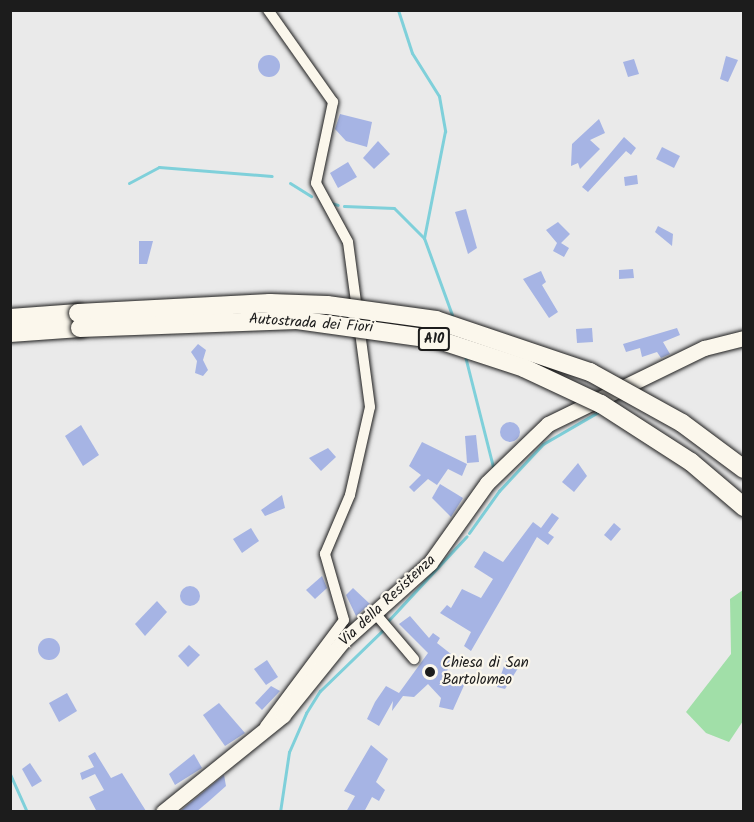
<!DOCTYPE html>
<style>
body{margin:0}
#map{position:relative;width:754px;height:822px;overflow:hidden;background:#eaeaea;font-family:Kalam,sans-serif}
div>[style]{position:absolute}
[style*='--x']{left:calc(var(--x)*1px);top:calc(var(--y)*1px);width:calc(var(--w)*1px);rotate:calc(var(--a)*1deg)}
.green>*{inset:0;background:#a1dfa8}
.stream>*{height:3px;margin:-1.5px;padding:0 1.5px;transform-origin:1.5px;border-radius:1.5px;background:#7fd0da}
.building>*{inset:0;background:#a6b4e4}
.round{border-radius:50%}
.roads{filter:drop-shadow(0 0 2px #1c1c1c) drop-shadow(0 0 2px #1c1c1c)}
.street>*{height:10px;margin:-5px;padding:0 5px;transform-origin:5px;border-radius:5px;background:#fbf7ec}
.secondary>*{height:15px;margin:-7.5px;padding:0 7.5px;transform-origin:7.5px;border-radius:7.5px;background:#fbf7ec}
.highway>*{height:18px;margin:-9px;padding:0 9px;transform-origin:9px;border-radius:9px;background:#fbf7ec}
.bridges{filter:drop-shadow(0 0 2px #1c1c1c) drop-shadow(0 0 2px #1c1c1c)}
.highway-bridge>*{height:18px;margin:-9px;padding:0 9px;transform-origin:9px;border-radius:9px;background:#fbf7ec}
.dots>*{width:16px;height:16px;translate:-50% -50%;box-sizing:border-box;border:3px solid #fbf7ec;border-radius:50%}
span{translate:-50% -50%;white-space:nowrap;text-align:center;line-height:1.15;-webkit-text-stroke:4.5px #fbf7ec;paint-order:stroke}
.shield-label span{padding:2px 4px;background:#fbf7ec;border:2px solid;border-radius:4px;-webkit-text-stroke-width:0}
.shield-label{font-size:14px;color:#1c1c1c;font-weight:700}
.street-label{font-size:15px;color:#1c1c1c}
.poi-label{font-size:15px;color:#1c1c1c}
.left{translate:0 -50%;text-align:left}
.frame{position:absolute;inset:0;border:12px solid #1c1c1c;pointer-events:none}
</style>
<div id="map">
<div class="green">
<div style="clip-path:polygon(743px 590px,743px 721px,729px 742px,706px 733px,686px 712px,731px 654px,730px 599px)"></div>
</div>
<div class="stream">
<div style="--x:398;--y:10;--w:45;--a:72"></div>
<div style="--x:412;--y:53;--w:51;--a:57.9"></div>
<div style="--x:439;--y:96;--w:36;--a:80"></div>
<div style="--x:445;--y:131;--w:109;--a:101.1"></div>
<div style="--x:424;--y:238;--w:82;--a:70"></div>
<div style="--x:129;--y:183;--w:34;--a:-28"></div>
<div style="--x:159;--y:167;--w:113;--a:4.6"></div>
<div style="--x:290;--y:183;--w:25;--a:32"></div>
<div style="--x:331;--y:203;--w:7;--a:16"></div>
<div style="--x:344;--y:206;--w:50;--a:2.3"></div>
<div style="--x:394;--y:208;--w:42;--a:45"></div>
<div style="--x:465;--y:356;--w:114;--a:75.8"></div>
<div style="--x:469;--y:533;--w:52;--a:-54.5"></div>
<div style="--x:499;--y:491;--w:64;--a:-46.9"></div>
<div style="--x:543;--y:444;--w:66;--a:-30.1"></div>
<div style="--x:387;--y:622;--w:117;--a:-47.1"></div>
<div style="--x:10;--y:774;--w:42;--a:65.9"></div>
<div style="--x:280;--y:812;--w:61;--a:-81.5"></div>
<div style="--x:289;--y:752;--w:43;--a:-66.4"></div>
<div style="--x:306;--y:713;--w:26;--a:-58"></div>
<div style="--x:320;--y:691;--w:91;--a:-44.1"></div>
</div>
<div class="building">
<div class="round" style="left:258px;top:55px;width:22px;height:22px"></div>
<div style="clip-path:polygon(726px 56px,738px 60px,728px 82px,720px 79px)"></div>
<div style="clip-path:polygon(634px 59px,639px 74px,628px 77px,623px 62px)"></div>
<div style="clip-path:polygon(340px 114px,372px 122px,367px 147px,346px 141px,335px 129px)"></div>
<div style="clip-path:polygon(599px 119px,605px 133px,590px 140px,600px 149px,580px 169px,578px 163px,571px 166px,572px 144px)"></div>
<div style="clip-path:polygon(624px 137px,636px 148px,631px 155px,626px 151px,588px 192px,582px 187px)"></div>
<div style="clip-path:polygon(378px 141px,390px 154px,374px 169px,363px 158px)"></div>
<div style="clip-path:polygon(662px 147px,680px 156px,674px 168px,656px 159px)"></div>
<div style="clip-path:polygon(348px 162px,357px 177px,338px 188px,330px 173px)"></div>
<div style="clip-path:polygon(637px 175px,638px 184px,625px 186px,624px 177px)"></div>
<div style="clip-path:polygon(466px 209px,477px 248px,468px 254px,455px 212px)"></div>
<div style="clip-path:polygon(558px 222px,570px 234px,561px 243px,569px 248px,564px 257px,553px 251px,557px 243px,546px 230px)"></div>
<div style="clip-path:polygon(658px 226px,673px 234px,672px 246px,655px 232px)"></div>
<div style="clip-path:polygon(139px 241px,153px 241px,147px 264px,139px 264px)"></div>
<div style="clip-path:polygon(633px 269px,634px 278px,619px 279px,619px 270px)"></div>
<div style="clip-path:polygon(541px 271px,546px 282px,542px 285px,558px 312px,549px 318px,523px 279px)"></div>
<div style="clip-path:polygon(592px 328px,593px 342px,577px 343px,576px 329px)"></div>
<div style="clip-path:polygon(677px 328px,680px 335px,663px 342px,670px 354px,661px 358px,657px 352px,642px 357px,640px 348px,626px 352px,623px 344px)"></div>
<div style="clip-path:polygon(198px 344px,206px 350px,203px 360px,208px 370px,203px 376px,195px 373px,197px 361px,191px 352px)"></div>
<div class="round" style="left:500px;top:422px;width:20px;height:20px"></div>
<div style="clip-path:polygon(81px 425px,99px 455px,83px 466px,65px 436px)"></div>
<div style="clip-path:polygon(476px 435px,479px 462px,467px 463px,465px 436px)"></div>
<div style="clip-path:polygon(422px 442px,467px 464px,462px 476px,448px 469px,437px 485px,428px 479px,414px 492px,409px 487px,421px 475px,409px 466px)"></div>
<div style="clip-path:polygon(328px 448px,336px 457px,321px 471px,309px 458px)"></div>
<div style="clip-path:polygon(578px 463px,587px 476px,574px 492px,562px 482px)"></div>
<div style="clip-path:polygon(440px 484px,463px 498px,451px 517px,432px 498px)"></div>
<div style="clip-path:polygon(282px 495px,285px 508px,265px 516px,261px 510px)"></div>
<div style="clip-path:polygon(552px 513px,559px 518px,548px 533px,554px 537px,548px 545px,537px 537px,471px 651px,464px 646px,471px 632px,440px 613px,447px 605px,451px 608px,462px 589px,481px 598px,493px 579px,474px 567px,484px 551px,503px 562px,533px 522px,541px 528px)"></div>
<div style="clip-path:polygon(614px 523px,621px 529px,611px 541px,604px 535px)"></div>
<div style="clip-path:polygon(251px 528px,259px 541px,242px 553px,233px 539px)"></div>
<div style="clip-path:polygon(322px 576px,327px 588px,315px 599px,306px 590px)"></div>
<div class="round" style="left:180px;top:586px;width:20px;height:20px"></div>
<div style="clip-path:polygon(353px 588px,370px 604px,356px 616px,346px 595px)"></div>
<div style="clip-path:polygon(157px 601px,167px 612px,145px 636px,135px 624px)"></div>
<div style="clip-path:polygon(410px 616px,429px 638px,433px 633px,440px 638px,437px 643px,451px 654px,446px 676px,466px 681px,453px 710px,439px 707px,441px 698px,428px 684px,414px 697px,403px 696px,392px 711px,393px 701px,379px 726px,367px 719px,375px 702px,386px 686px,399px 693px,428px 653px,399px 624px)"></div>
<div class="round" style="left:38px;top:638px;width:22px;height:22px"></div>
<div style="clip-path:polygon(189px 645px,200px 655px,188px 667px,178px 656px)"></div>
<div style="clip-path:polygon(267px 660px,278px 677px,266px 685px,254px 669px)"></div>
<div style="clip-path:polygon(506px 660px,520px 665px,505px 689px,497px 687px)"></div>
<div style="clip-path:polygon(271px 686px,280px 691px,262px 710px,255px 703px)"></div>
<div style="clip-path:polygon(67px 693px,77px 711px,59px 722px,49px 703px)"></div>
<div style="clip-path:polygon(219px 703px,245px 733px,225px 746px,203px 715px)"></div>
<div style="clip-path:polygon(371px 745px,388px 759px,376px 782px,385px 790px,379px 801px,372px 797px,364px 812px,346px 812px,355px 796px,344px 791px)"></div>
<div style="clip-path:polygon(95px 752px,111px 778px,122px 773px,146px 811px,97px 812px,89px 797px,104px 790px,95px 774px,82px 780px,80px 773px,94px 767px,88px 756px)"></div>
<div style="clip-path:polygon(194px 754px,202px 768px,175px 785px,169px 774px)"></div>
<div style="clip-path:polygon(30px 763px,42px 781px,32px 787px,22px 769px)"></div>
<div style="clip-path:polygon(224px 775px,226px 786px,208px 802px,196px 812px,179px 812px)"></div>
</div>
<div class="roads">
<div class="street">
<div style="--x:374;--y:612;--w:62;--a:49.6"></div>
<div style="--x:265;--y:726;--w:132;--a:-53.3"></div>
<div style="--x:344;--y:620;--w:69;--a:-106.1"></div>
<div style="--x:325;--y:554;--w:64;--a:-67"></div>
<div style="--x:350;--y:495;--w:90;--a:-77.2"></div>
<div style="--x:370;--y:407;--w:166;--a:-97.6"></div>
<div style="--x:348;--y:242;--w:67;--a:-118.5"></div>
<div style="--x:316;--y:183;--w:83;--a:-78.1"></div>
<div style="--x:333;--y:102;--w:113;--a:-125.2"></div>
</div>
<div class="secondary">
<div style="--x:163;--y:812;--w:154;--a:-38.9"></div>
<div style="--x:283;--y:715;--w:94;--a:-51.1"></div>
<div style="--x:342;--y:642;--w:118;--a:-41.9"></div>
<div style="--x:430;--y:563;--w:98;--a:-54.5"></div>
<div style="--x:487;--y:483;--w:85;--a:-44"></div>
<div style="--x:548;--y:424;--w:174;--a:-26"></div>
<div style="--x:704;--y:348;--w:41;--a:-14"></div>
</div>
<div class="highway">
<div style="--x:10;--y:318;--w:68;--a:-4.2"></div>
<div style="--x:10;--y:333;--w:70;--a:-4.1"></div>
</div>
</div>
<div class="bridges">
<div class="highway-bridge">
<div style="--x:78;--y:313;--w:192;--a:-3"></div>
<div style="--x:270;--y:303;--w:57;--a:2"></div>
<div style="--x:327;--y:305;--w:110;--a:7.8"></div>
<div style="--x:436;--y:320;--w:163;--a:18.7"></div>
<div style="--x:590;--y:372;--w:105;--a:29"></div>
<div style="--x:682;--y:423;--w:77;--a:36.6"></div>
<div style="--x:80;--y:328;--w:217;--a:-2.1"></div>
<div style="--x:297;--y:320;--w:143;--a:8"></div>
<div style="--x:439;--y:340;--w:89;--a:18.2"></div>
<div style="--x:524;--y:368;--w:85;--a:25.1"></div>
<div style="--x:601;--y:404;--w:107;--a:32.8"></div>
<div style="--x:691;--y:462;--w:70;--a:40.3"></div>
</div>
</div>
<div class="dots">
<div style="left:430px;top:672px;background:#1c1c1c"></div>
</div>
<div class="shield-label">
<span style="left:434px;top:339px">A10</span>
</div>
<div class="street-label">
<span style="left:311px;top:324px;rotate:4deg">Autostrada dei Fiori</span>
<span style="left:388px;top:601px;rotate:-43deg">Via della Resistenza</span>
</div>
<div class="poi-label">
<span class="left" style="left:442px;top:672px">Chiesa di San<br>Bartolomeo</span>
</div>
<div class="frame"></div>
</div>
